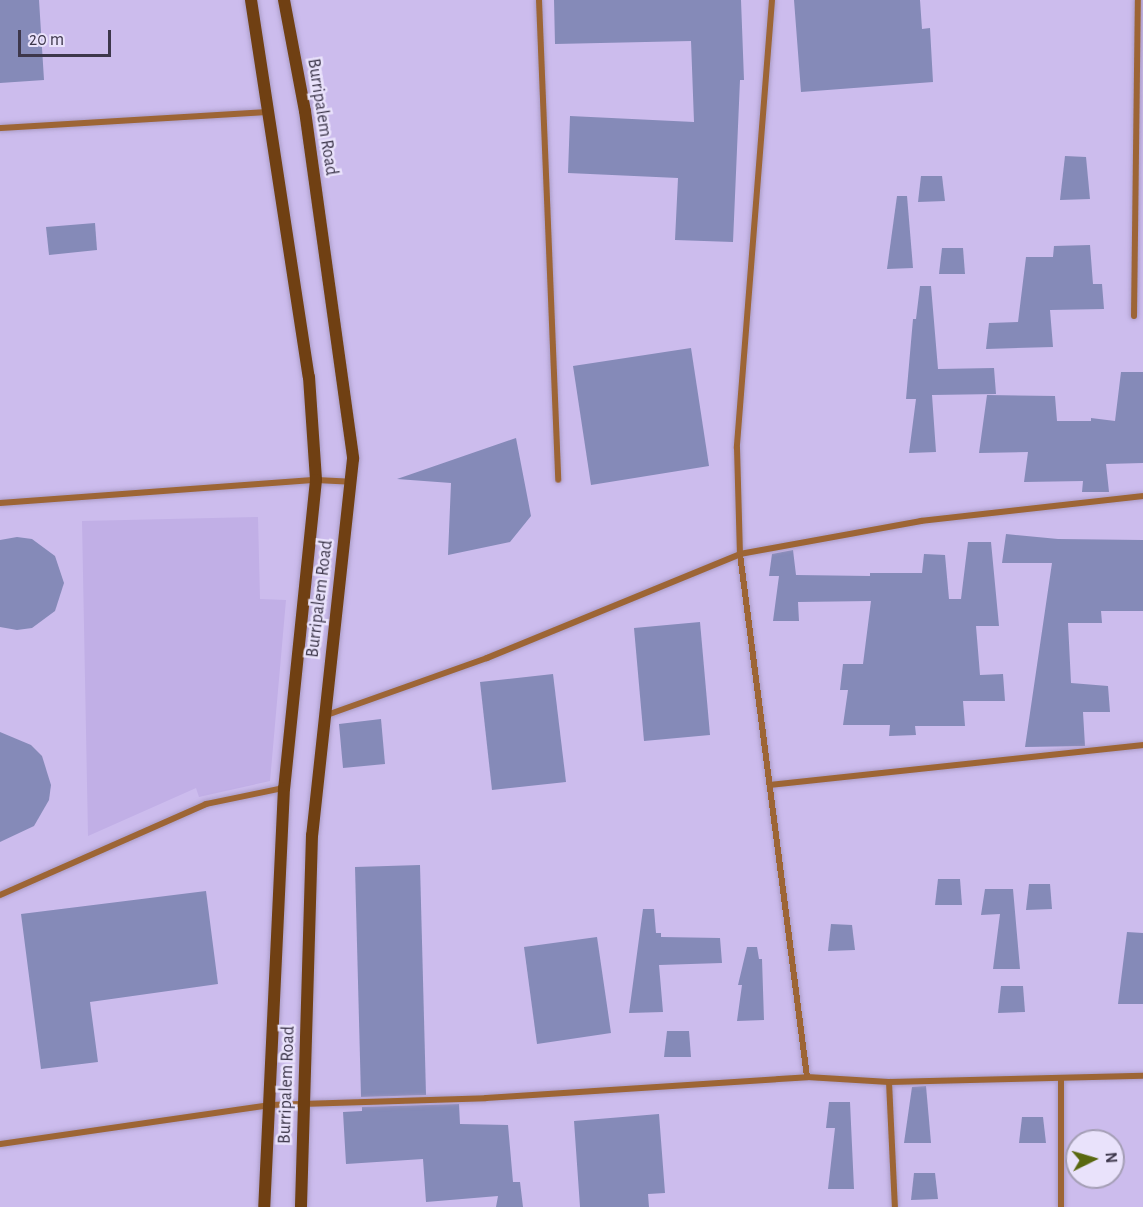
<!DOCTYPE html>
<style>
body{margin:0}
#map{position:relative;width:1143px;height:1207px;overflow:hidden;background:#ccbced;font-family:"Alegreya Sans",sans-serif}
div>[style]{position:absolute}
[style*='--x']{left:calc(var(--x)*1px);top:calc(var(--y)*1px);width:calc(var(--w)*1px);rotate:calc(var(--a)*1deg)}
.built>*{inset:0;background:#c1afe6}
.building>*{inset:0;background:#858ab8}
.roads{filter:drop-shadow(0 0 2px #aa9cc6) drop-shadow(0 0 2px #aa9cc6)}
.minor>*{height:6px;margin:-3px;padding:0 3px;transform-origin:3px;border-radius:3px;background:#9d6535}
.secondary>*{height:12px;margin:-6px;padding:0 6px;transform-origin:6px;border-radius:6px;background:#704013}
span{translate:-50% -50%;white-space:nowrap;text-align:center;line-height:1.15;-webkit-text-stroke:5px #e9e2fb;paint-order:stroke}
.street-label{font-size:18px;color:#3d374b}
.north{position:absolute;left:1065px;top:1129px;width:60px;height:60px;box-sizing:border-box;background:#e9e2fb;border:2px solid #a49eb5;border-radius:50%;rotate:85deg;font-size:16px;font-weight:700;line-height:24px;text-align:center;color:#3d374b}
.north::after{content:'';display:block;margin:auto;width:21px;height:27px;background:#596810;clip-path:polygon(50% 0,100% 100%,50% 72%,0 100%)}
.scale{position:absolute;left:18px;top:30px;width:93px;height:27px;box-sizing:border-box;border:3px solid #3d374b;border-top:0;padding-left:8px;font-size:18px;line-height:21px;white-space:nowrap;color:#3d374b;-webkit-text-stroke:4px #e9e2fb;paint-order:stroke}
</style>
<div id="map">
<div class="built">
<div style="clip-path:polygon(258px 517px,260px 599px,286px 600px,270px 781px,199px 797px,196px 788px,88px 836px,82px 521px)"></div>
</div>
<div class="building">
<div style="clip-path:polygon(0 0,39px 0,44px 80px,0 83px)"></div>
<div style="clip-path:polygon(554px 0,741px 0,744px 80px,740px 80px,733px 242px,675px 240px,678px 178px,568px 173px,570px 116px,694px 122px,691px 41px,555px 44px)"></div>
<div style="clip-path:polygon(794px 0,920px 0,922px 29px,930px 28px,933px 82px,801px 92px)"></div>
<div style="clip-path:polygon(1065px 156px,1086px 157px,1090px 199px,1060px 200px)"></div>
<div style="clip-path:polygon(921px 176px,942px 176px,945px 201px,918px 202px)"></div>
<div style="clip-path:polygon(897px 196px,907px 196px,913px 268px,887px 269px)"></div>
<div style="clip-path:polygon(95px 223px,97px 250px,49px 255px,46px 227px)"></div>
<div style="clip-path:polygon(1090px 245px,1093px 284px,1102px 284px,1104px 309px,1050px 310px,1053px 347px,986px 349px,989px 323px,1018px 322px,1026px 257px,1053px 257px,1054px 246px)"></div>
<div style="clip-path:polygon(942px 248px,963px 248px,965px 274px,939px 274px)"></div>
<div style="clip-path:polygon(920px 286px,931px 286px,938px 369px,994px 368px,996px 394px,932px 395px,936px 452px,909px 453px,916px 399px,906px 399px,913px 319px,916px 319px)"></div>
<div style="clip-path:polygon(691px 348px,709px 466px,591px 485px,573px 366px)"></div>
<div style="clip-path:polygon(1121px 372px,1143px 372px,1143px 463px,1106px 464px,1109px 492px,1082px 492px,1083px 481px,1024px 482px,1028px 452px,979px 453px,987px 395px,1055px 396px,1057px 421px,1091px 421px,1091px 418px,1115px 421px)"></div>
<div style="clip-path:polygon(516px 438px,531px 516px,510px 542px,448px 555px,451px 483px,397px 479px)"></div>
<div style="clip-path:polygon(1006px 534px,1058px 539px,1143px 540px,1143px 611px,1101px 611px,1102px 623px,1068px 623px,1071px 683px,1108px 686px,1110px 712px,1083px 712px,1085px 746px,1025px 747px,1052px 563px,1002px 563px)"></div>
<div style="clip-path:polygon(17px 537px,32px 539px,55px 556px,64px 583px,55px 611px,32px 628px,17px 630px,0 627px,0 540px)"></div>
<div style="clip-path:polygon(968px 542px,991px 542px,999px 626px,976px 626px,980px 675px,1003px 674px,1005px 701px,963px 701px,965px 726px,915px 726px,916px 735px,889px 736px,890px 725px,843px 725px,848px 690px,840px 690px,843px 664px,863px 664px,871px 601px,798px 602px,799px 621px,773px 621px,779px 576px,769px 576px,772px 554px,793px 550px,796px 575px,870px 576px,870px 573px,922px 573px,924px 554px,945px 555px,949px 599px,961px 599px)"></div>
<div style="clip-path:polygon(700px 622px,710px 735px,644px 741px,634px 628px)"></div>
<div style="clip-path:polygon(553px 674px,566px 782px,492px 790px,480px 682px)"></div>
<div style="clip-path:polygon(381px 719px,385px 764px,343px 768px,339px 724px)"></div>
<div style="clip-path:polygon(0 732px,31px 745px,42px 756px,51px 785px,49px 800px,34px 826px,0 842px)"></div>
<div style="clip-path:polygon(420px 865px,426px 1095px,361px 1097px,355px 867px)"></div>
<div style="clip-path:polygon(938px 879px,960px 879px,962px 905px,935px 905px)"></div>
<div style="clip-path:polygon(1029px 884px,1050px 884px,1052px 909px,1026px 910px)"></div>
<div style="clip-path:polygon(985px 889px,1013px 889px,1020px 969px,993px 969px,1000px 914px,981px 915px)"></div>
<div style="clip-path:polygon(206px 891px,218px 984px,90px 1002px,98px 1062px,41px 1069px,21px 914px)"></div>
<div style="clip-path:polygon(643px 909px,654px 909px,656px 933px,661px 933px,661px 937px,720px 938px,722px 963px,659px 965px,663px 1012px,629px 1013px)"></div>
<div style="clip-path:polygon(831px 924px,852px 925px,855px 950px,828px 951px)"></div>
<div style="clip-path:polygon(1127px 932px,1143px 933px,1143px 1004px,1118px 1004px)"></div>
<div style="clip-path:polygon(597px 937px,611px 1033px,537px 1044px,524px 947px)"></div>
<div style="clip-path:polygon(747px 947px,757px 947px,759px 959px,762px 959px,764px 1020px,737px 1021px,742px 985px,738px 985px)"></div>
<div style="clip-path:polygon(1001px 986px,1023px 986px,1025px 1012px,998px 1013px)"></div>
<div style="clip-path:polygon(667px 1031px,689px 1031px,691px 1057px,664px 1057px)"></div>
<div style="clip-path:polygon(926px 1086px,931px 1143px,904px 1143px,912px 1087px)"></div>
<div style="clip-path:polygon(829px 1102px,850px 1102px,854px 1189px,828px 1189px,835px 1128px,826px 1128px)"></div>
<div style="clip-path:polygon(459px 1104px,460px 1124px,508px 1125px,513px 1182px,520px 1182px,523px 1207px,496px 1207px,498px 1196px,426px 1202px,423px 1159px,346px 1164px,343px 1112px,362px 1111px,362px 1107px)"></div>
<div style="clip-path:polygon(659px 1114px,665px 1193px,648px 1194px,649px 1207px,580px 1207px,574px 1121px)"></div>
<div style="clip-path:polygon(1022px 1117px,1043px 1117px,1046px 1143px,1019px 1143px)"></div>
<div style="clip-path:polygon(914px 1173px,935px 1173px,938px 1199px,911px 1200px)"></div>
</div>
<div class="roads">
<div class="minor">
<div style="--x:539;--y:0;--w:480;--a:87.7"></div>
<div style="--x:772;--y:0;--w:449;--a:94.5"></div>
<div style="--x:737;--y:448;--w:106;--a:88.4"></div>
<div style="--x:740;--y:554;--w:527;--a:82.7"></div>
<div style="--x:0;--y:128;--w:269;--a:-3.4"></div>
<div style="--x:1134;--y:316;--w:316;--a:-89.3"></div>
<div style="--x:0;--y:503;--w:317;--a:-4.2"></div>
<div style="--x:316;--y:480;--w:35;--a:3"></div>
<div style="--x:324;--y:716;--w:173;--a:-19.6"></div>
<div style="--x:487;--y:658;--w:274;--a:-22.3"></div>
<div style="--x:740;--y:554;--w:184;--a:-10.3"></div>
<div style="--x:921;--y:521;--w:223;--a:-6.4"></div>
<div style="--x:770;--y:785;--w:375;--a:-6.1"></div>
<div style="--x:0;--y:895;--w:225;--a:-23.8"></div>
<div style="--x:206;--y:804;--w:79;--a:-11.7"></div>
<div style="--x:889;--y:1082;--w:125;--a:87.3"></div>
<div style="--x:0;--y:1144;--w:272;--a:-8.2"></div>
<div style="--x:269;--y:1105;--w:217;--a:-1.8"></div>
<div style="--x:486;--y:1098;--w:322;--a:-3.7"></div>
<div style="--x:807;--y:1077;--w:82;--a:3.5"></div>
<div style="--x:889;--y:1082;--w:254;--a:-1.4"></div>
<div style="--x:1061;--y:1207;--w:129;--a:-90"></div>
</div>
<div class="secondary">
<div style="--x:251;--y:0;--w:381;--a:81.3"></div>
<div style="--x:309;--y:377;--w:103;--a:86.1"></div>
<div style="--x:316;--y:480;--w:310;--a:95.9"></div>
<div style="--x:284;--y:788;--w:419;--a:92.7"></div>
<div style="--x:284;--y:0;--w:113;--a:79.3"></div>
<div style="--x:305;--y:111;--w:351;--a:82.1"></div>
<div style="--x:353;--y:459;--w:378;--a:96.2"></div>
<div style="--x:312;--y:835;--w:372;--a:91.7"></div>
</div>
</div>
<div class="street-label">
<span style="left:322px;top:117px;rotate:81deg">Burripalem Road</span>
<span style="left:320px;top:599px;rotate:-83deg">Burripalem Road</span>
<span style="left:287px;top:1085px;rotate:-88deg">Burripalem Road</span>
</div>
<div class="north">N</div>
<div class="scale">20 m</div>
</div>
